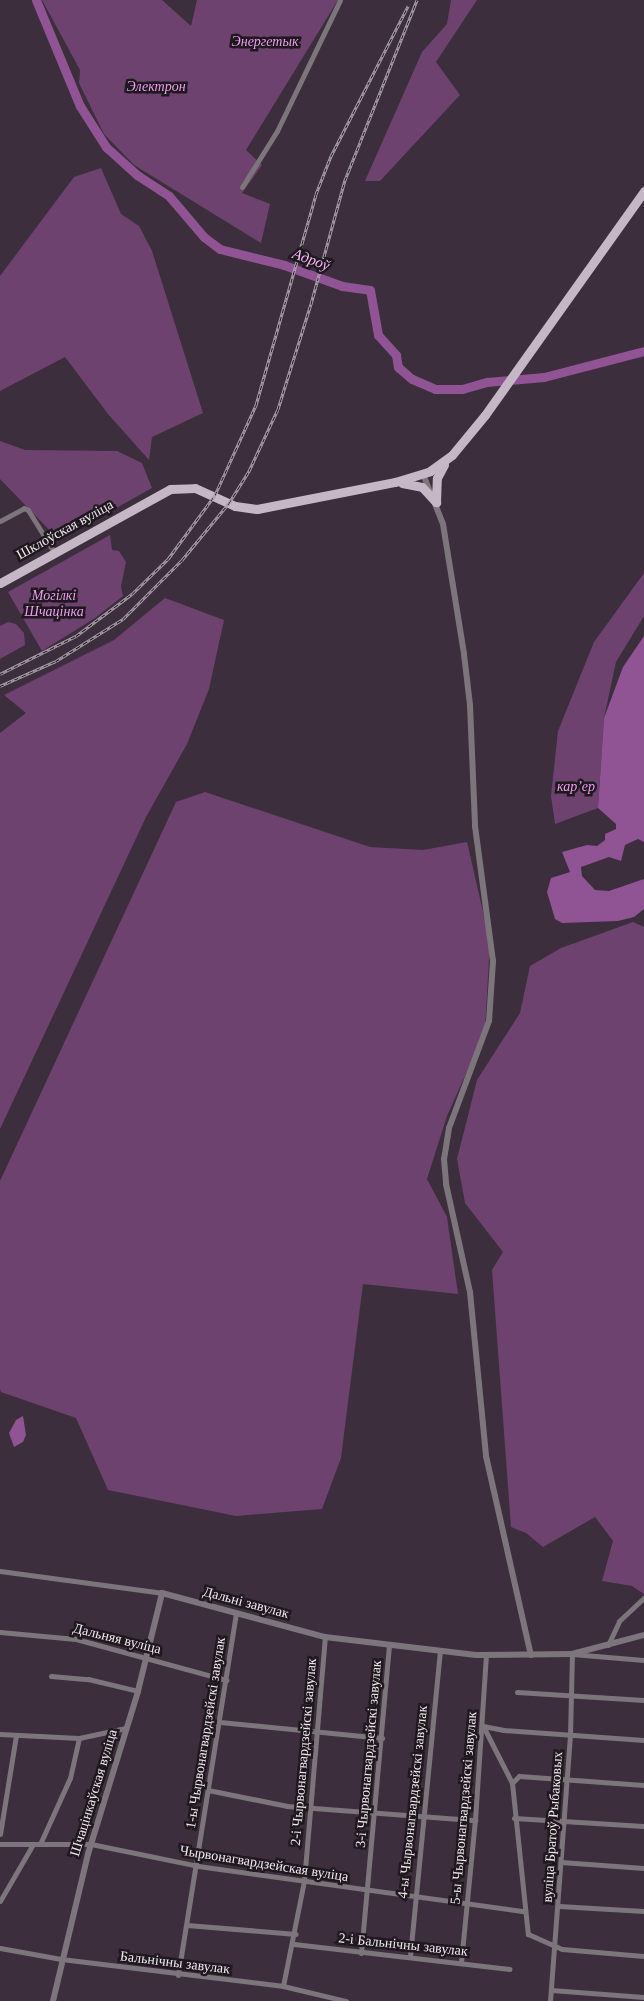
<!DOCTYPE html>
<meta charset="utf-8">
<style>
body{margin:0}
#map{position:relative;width:644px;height:2001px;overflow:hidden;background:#3c2e3c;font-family:"Times New Roman",serif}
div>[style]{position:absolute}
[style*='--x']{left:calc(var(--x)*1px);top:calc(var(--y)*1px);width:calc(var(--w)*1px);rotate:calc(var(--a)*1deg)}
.green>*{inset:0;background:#6d426f}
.water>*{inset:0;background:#905393}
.river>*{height:9px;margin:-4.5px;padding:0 4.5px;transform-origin:4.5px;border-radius:4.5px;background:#905393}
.minor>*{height:5px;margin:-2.5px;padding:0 2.5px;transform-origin:2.5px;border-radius:2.5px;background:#7c757c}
.tertiary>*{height:6px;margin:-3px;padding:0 3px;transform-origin:3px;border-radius:3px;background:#7c757c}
.primary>*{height:9px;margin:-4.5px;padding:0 4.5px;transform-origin:4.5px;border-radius:4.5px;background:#c5b7c5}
.rail>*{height:3px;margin-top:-1.5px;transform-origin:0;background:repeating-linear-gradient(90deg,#1f191f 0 4px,#a99fa9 0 8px);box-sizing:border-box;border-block:1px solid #a99fa9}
span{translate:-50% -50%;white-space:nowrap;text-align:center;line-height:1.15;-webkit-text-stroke:5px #1f191f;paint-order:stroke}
.park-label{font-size:14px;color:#ef9bf2;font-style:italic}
.street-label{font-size:14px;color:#f0e8f0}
.water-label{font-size:15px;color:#fcb8fe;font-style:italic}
</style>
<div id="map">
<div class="green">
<div style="clip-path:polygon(42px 0,162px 0,191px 26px,197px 0,338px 0,246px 150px,262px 165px,242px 193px,270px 204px,261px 243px,134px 165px,104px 134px,79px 83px,80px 70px)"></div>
<div style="clip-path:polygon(451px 0,477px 0,436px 62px,460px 95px,380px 181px,365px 181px,422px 52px,447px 24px)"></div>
<div style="clip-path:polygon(101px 168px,121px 214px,139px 226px,152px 251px,203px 413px,152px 437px,149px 460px,108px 414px,65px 357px,0 391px,0 276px,74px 177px)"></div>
<div style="clip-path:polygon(0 441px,25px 450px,117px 451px,142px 463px,152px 488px,59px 540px,0 479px)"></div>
<div style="clip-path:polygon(110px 535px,112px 550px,119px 551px,126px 562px,121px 586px,123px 596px,95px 618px,42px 651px,8px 592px)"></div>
<div style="clip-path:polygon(644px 573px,644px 616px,616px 662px,604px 718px,598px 808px,555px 824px,551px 796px,558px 731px,594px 642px)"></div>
<div style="clip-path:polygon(165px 598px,224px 620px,209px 689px,187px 744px,146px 817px,0 1129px,0 733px,26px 713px,4px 695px,114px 640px)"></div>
<div style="clip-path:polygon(8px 622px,16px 624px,24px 633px,25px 645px,0 659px,0 626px)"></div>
<div style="clip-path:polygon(205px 792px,370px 847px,423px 850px,467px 842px,490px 942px,485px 1031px,447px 1116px,427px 1179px,447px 1217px,458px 1294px,363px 1284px,341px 1458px,322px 1509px,236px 1516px,108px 1490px,76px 1418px,1px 1392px,0 1389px,0 1181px,176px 802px)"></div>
<div style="clip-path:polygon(633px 922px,644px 927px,644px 1594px,632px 1586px,602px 1581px,613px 1541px,595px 1517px,543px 1547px,526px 1533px,511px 1527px,492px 1270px,503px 1252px,465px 1203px,457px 1159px,477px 1080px,520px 1013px,530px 966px,561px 948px)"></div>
</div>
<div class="water">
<div style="clip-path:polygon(644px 636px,644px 842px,638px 839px,625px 845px,621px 861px,609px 857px,581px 867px,582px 876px,595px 890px,609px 891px,644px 879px,644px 909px,634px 917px,618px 921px,562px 923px,555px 919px,547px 892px,551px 878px,570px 872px,562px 852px,587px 845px,597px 846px,605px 840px,605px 834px,616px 829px,616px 824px,598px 808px,604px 718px,623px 667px)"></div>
<div style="clip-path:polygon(23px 1416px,26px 1435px,23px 1442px,14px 1447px,9px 1433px,16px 1420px)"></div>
</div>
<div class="river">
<div style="--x:36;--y:0;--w:115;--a:67.5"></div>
<div style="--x:80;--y:106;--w:49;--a:57.6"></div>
<div style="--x:106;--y:147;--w:42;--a:42.1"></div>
<div style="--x:137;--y:175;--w:38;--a:33"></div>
<div style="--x:169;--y:196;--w:54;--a:49.5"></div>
<div style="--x:204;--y:237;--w:20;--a:37"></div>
<div style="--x:220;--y:249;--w:66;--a:14"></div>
<div style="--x:284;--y:265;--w:62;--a:19.9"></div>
<div style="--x:342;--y:286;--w:28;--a:8"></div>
<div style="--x:370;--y:290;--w:46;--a:79.9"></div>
<div style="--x:378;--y:335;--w:27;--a:48"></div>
<div style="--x:396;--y:355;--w:12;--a:81"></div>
<div style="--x:398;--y:367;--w:18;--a:41"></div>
<div style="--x:412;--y:379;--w:25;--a:23"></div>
<div style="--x:435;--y:389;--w:27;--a:0"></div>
<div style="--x:462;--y:389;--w:26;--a:-16"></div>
<div style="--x:487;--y:382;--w:57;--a:-5"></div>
<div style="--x:544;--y:377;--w:103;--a:-14.6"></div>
</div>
<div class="minor">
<div style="--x:242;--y:187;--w:66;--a:-58"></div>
<div style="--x:277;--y:131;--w:145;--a:-64.3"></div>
<div style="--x:0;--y:521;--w:27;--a:-28"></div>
<div style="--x:24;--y:508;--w:4;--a:27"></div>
<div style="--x:28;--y:510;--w:49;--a:58.2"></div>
<div style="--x:0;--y:1571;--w:163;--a:7.7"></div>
<div style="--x:0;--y:1632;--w:76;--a:5.3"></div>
<div style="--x:76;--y:1639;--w:156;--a:15.3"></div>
<div style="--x:608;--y:1645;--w:26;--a:-65"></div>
<div style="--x:619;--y:1621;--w:34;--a:-43"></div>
<div style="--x:51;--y:1676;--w:37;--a:5"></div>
<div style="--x:88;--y:1679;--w:51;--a:13.5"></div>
<div style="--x:517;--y:1692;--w:127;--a:3.6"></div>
<div style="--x:220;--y:1722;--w:163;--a:5.6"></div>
<div style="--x:483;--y:1726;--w:64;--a:63"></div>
<div style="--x:512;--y:1783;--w:152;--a:84"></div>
<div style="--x:528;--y:1934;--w:37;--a:24"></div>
<div style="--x:562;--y:1949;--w:82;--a:4.9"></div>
<div style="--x:483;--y:1726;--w:20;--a:11"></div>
<div style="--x:503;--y:1730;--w:141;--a:4.1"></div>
<div style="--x:0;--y:1734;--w:79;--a:2.9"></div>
<div style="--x:79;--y:1738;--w:48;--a:-12"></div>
<div style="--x:512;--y:1783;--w:10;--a:-45"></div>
<div style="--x:519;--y:1776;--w:125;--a:4.1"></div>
<div style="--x:208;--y:1790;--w:81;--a:11.4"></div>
<div style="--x:287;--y:1806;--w:189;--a:4.3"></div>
<div style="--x:514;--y:1818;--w:130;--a:3.5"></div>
<div style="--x:0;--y:1834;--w:100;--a:-80.8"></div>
<div style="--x:0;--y:1844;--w:91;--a:0"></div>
<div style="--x:91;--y:1844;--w:109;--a:11.6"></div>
<div style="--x:198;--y:1866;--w:329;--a:7.9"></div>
<div style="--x:40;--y:1844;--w:72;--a:-65.6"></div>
<div style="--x:70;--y:1778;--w:41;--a:-77.3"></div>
<div style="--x:561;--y:1862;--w:83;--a:4.1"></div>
<div style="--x:0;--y:1901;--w:66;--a:-59.9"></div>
<div style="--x:559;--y:1906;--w:85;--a:3.4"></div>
<div style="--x:187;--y:1925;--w:109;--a:4.7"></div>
<div style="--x:294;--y:1944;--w:217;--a:6.6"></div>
<div style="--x:0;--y:1948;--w:62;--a:10.2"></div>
<div style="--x:61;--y:1959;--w:224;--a:6.9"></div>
<div style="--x:283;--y:1986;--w:65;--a:13.4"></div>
<div style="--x:361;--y:1953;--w:308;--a:-84.8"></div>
<div style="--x:410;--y:1956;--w:306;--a:-84.4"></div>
<div style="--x:461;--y:1962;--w:143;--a:-84.4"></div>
<div style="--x:475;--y:1820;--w:164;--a:-86.2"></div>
<div style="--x:178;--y:1975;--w:366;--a:-80.9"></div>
<div style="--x:283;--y:1986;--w:107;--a:-78.7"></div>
<div style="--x:304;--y:1881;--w:245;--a:-85.1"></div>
<div style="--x:551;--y:1990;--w:93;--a:4.3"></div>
<div style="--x:550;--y:2001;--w:267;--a:-85.7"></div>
<div style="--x:570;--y:1735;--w:81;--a:-88.6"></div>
<div style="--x:572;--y:1654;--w:72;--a:4.8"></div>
</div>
<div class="tertiary">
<div style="--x:423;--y:474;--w:54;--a:68.2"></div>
<div style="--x:443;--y:524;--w:132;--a:80.8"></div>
<div style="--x:464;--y:654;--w:51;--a:83.3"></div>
<div style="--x:470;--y:705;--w:121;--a:87.6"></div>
<div style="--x:475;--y:826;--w:136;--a:82.4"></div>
<div style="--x:493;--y:961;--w:60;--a:93.8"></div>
<div style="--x:489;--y:1021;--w:114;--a:110.5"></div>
<div style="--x:449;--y:1128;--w:31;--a:99"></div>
<div style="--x:444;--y:1159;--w:25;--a:85"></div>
<div style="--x:446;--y:1184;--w:111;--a:77.5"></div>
<div style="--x:470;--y:1292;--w:165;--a:84.4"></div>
<div style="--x:486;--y:1456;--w:204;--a:77.3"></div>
<div style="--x:53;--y:2001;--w:151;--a:-76.6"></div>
<div style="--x:88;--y:1854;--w:170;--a:-72.9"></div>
<div style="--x:138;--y:1691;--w:101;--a:-76.2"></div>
<div style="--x:162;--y:1593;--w:169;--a:15.1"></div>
<div style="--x:325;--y:1637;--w:152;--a:6.8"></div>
<div style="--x:476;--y:1655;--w:96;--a:-0.6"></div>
<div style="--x:572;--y:1654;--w:74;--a:-14.8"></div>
</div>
<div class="primary">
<div style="--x:402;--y:483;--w:20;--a:11"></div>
<div style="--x:422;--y:487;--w:21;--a:47"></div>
<div style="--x:436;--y:502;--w:24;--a:-88"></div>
<div style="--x:437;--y:478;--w:15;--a:-62"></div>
<div style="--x:0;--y:583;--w:194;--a:-28.9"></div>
<div style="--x:170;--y:489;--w:25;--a:-2"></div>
<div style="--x:195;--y:488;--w:44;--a:24.2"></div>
<div style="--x:235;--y:506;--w:22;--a:8"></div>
<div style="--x:257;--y:509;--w:141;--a:-11.1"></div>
<div style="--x:395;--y:482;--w:37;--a:-17"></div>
<div style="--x:430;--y:471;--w:27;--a:-36"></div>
<div style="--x:452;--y:455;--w:52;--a:-50.5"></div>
<div style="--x:485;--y:415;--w:275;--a:-54.6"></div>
</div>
<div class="rail">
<div style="--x:0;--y:674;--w:85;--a:-26.6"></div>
<div style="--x:76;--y:636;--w:70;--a:-36.9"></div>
<div style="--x:132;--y:594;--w:50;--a:-44.2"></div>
<div style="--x:168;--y:559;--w:79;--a:-53.7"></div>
<div style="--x:215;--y:495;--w:99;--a:-65.5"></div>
<div style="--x:256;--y:405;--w:219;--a:-74.1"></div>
<div style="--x:316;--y:194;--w:41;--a:-68.5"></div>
<div style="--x:331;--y:156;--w:169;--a:-62.8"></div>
<div style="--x:0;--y:686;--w:61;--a:-24.1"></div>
<div style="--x:56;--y:661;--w:79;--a:-32.1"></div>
<div style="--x:123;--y:619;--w:83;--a:-45"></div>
<div style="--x:182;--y:560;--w:74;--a:-50.5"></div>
<div style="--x:229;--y:503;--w:38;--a:-58"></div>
<div style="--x:249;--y:471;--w:68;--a:-64.9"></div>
<div style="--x:278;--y:409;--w:110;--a:-72.6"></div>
<div style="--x:311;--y:304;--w:129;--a:-74.7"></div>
<div style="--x:345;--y:180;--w:194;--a:-68.2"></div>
</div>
<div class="park-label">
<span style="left:265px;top:42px">Энергетык</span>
<span style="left:156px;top:87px">Электрон</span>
<span style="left:54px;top:604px">Могілкі<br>Шчацінка</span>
<span style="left:576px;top:787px">карʼер</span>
</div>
<div class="street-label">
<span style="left:65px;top:530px;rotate:-29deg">Шклоўская вуліца</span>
<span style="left:246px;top:1603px;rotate:15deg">Дальні завулак</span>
<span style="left:117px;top:1639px;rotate:14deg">Дальняя вуліца</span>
<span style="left:206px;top:1733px;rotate:-81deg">1-ы Чырвонагвардзейскі завулак</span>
<span style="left:304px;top:1752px;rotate:-85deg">2-і Чырвонагвардзейскі завулак</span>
<span style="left:369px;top:1754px;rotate:-85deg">3-і Чырвонагвардзейскі завулак</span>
<span style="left:94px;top:1793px;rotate:-73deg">Шчацінкаўская вуліца</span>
<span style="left:413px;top:1802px;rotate:-84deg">4-ы Чырвонагвардзейскі завулак</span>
<span style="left:464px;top:1808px;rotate:-85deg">5-ы Чырвонагвардзейскі завулак</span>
<span style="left:553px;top:1827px;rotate:-86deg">вуліца Братоў Рыбаковых</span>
<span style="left:264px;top:1864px;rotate:9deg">Чырвонагвардзейская вуліца</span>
<span style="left:403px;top:1945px;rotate:6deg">2-і Бальнічны завулак</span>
<span style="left:175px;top:1963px;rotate:7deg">Бальнічны завулак</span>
</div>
<div class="water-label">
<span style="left:311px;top:260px;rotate:20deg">Адроў</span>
</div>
</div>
